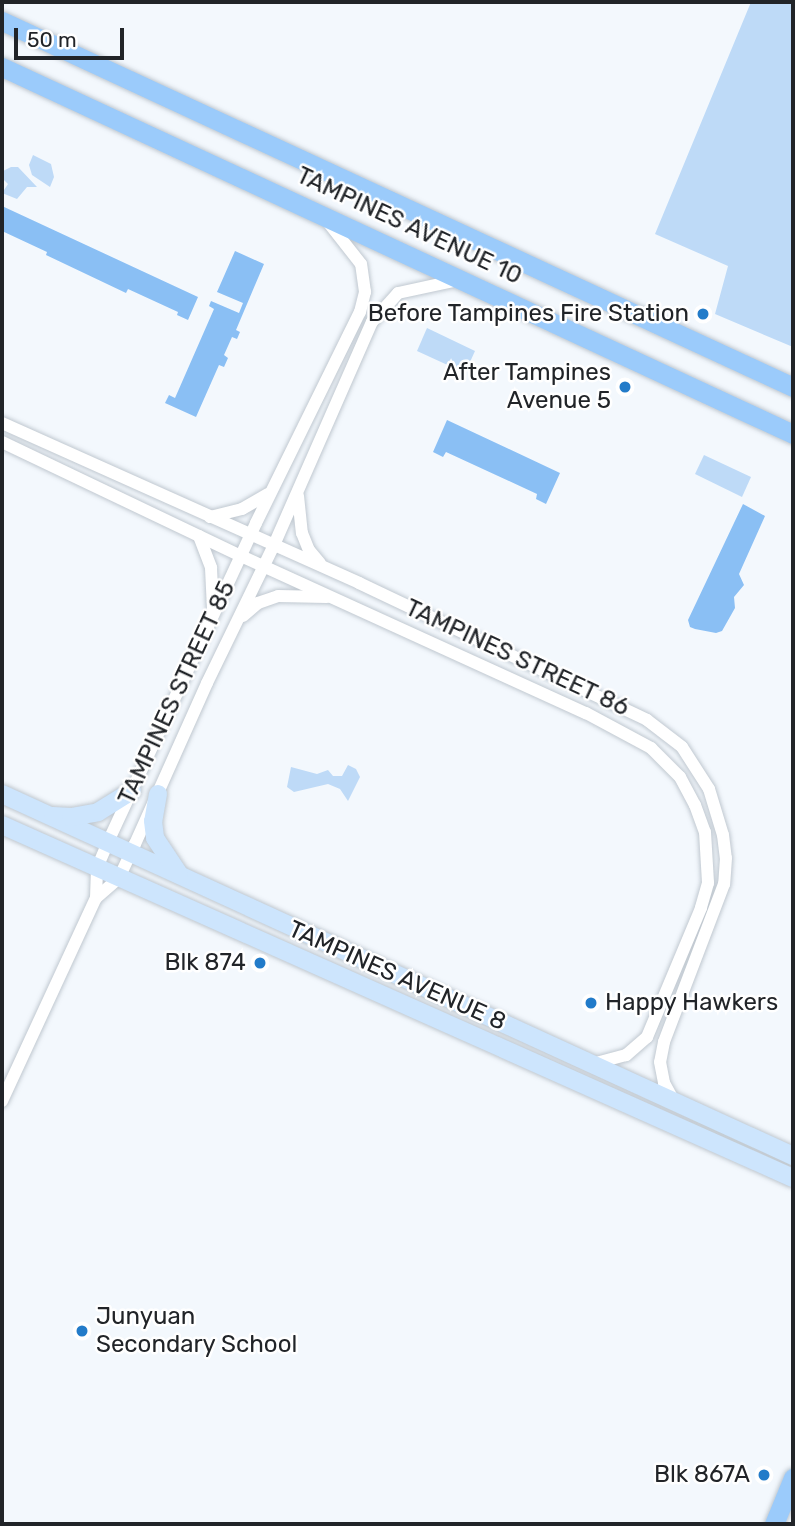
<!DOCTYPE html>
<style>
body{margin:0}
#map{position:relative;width:795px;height:1526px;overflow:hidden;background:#f3f8fd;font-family:Rubik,sans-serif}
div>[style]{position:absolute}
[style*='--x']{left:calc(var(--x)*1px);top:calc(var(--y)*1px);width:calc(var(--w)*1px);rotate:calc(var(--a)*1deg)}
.green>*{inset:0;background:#bedaf7}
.water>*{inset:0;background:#8abff4}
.roads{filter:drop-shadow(0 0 2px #c0c8d0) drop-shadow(0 0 2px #c0c8d0)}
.street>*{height:12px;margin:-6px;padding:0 6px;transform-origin:6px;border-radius:6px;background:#fff}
.secondary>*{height:18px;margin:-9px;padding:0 9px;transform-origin:9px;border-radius:9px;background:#cde5fd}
.primary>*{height:19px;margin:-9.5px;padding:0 9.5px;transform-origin:9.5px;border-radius:9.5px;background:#9bcbfb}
.dots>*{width:19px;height:19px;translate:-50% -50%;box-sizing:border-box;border:4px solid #fff;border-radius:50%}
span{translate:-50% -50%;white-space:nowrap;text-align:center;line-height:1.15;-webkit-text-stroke:5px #fff;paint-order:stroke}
.street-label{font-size:24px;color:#212428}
.poi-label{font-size:24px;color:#212428}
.right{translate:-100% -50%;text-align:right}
.left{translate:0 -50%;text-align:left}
.frame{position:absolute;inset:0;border:4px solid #212428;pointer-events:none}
.scale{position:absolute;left:14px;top:28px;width:110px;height:32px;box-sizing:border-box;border:4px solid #212428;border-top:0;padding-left:9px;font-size:21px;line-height:24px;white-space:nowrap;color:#212428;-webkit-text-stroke:5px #fff;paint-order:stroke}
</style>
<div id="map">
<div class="green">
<div style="clip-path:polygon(751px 2px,793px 2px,793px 347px,715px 314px,728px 266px,655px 234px)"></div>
<div style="clip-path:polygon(33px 155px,51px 164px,54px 177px,50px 187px,32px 175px,29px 165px)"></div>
<div style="clip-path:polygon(11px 167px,18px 167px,37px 187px,27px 187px,17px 199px,2px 193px,8px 184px,3px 179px,3px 171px)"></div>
<div style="clip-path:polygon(427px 328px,475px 351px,465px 373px,417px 351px)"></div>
<div style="clip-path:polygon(704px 455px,751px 477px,742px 497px,695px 474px)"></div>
<div style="clip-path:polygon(348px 765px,356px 769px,360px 777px,348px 801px,340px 789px,328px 784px,294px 792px,287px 787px,291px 767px,317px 774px,328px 770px,333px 776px,342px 776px)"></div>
</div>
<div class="water">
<div style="clip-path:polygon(2px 206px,198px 297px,188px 320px,177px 315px,178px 312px,128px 289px,126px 293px,46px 255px,47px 252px,2px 231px)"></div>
<div style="clip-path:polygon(235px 251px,264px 264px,236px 330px,240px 332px,237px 339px,232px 337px,224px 355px,228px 358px,224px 367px,219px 365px,196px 417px,165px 403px,169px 395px,175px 398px,214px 309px,209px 306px,211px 301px,239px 313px,243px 303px,217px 292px)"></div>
<div style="clip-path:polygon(447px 420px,560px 473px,546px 504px,536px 499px,537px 494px,446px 452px,443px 457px,433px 452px)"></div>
<div style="clip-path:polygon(743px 504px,765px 516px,739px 574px,744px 585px,734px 597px,735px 608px,722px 631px,716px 633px,695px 629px,690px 627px,688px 620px)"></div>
</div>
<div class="roads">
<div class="street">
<div style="--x:2;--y:423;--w:391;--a:24.1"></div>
<div style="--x:359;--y:583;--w:319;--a:25.4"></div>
<div style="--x:647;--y:720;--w:44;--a:37.6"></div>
<div style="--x:682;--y:747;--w:50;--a:57.3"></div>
<div style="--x:709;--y:789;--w:48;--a:73.1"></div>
<div style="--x:723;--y:835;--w:23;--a:83"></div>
<div style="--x:726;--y:858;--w:26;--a:94"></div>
<div style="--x:724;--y:884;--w:169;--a:110.8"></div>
<div style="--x:664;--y:1042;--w:20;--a:101"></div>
<div style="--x:660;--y:1062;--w:21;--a:79"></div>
<div style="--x:664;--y:1083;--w:21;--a:61"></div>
<div style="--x:2;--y:442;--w:265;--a:25.5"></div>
<div style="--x:241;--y:556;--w:379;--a:24.5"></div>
<div style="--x:586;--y:713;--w:74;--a:28.3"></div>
<div style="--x:651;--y:748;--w:41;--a:45"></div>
<div style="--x:680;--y:777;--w:32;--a:62"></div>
<div style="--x:695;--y:805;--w:29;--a:70"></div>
<div style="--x:705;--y:832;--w:51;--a:86.6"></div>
<div style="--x:708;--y:883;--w:26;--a:106"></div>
<div style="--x:701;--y:908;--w:140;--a:112.7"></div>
<div style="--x:647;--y:1037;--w:28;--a:139"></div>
<div style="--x:626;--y:1055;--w:31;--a:165"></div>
<div style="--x:298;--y:496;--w:37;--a:84"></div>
<div style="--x:302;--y:533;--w:18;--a:68"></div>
<div style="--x:309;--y:550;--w:17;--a:50"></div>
<div style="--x:210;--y:517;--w:33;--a:-14"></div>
<div style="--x:242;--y:509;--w:30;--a:-30"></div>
<div style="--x:199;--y:536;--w:34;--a:69"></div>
<div style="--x:211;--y:568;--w:41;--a:87.2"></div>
<div style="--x:243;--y:616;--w:20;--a:-41"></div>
<div style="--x:258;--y:603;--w:21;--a:-19"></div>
<div style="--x:278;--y:596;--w:49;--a:1.2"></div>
<div style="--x:96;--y:898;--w:30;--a:-88"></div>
<div style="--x:97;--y:868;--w:26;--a:-67"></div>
<div style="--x:107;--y:844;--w:354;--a:-65.1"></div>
<div style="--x:256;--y:523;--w:235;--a:-63.8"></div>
<div style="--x:360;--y:312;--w:21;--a:-76"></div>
<div style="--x:365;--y:292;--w:28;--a:-98"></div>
<div style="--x:361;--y:264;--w:53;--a:-128.2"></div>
<div style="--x:2;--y:1101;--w:224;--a:-65.2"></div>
<div style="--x:96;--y:898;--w:30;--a:-41"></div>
<div style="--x:119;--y:878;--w:38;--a:-65"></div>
<div style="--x:135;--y:844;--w:176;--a:-65.9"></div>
<div style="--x:207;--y:683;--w:153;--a:-64.1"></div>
<div style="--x:274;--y:545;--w:244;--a:-66.3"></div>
<div style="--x:372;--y:322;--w:39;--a:-48"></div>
<div style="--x:398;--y:293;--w:61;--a:-12.2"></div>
</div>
<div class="secondary">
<div style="--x:2;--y:794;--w:870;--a:24.59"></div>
<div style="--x:158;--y:794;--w:27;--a:100"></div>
<div style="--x:153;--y:821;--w:17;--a:83"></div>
<div style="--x:155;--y:838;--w:43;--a:56.3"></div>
<div style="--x:53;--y:816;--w:18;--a:3"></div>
<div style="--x:71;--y:817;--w:27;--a:-10"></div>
<div style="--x:98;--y:812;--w:40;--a:-32"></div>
<div style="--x:2;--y:825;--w:866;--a:24.05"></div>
</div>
<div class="primary">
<div style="--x:2;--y:21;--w:872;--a:24.83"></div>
<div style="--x:2;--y:67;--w:872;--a:24.89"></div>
<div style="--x:774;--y:1524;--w:50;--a:-67.6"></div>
</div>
</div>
<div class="dots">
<div style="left:703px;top:314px;background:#227bc9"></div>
<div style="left:625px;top:387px;background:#227bc9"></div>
<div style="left:260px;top:963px;background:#227bc9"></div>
<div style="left:591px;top:1003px;background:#227bc9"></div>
<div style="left:82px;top:1331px;background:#227bc9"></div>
<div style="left:764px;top:1475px;background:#227bc9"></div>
</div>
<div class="street-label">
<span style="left:409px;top:226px;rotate:25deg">TAMPINES AVENUE 10</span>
<span style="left:517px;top:658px;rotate:25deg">TAMPINES STREET 86</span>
<span style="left:177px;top:693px;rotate:-65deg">TAMPINES STREET 85</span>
<span style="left:397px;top:976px;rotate:24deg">TAMPINES AVENUE 8</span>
</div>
<div class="poi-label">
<span class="right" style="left:689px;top:314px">Before Tampines Fire Station</span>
<span class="right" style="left:611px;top:387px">After Tampines<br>Avenue 5</span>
<span class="right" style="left:246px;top:963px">Blk 874</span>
<span class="left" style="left:605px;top:1003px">Happy Hawkers</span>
<span class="left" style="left:96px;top:1331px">Junyuan<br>Secondary School</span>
<span class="right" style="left:750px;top:1475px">Blk 867A</span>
</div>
<div class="frame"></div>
<div class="scale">50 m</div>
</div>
